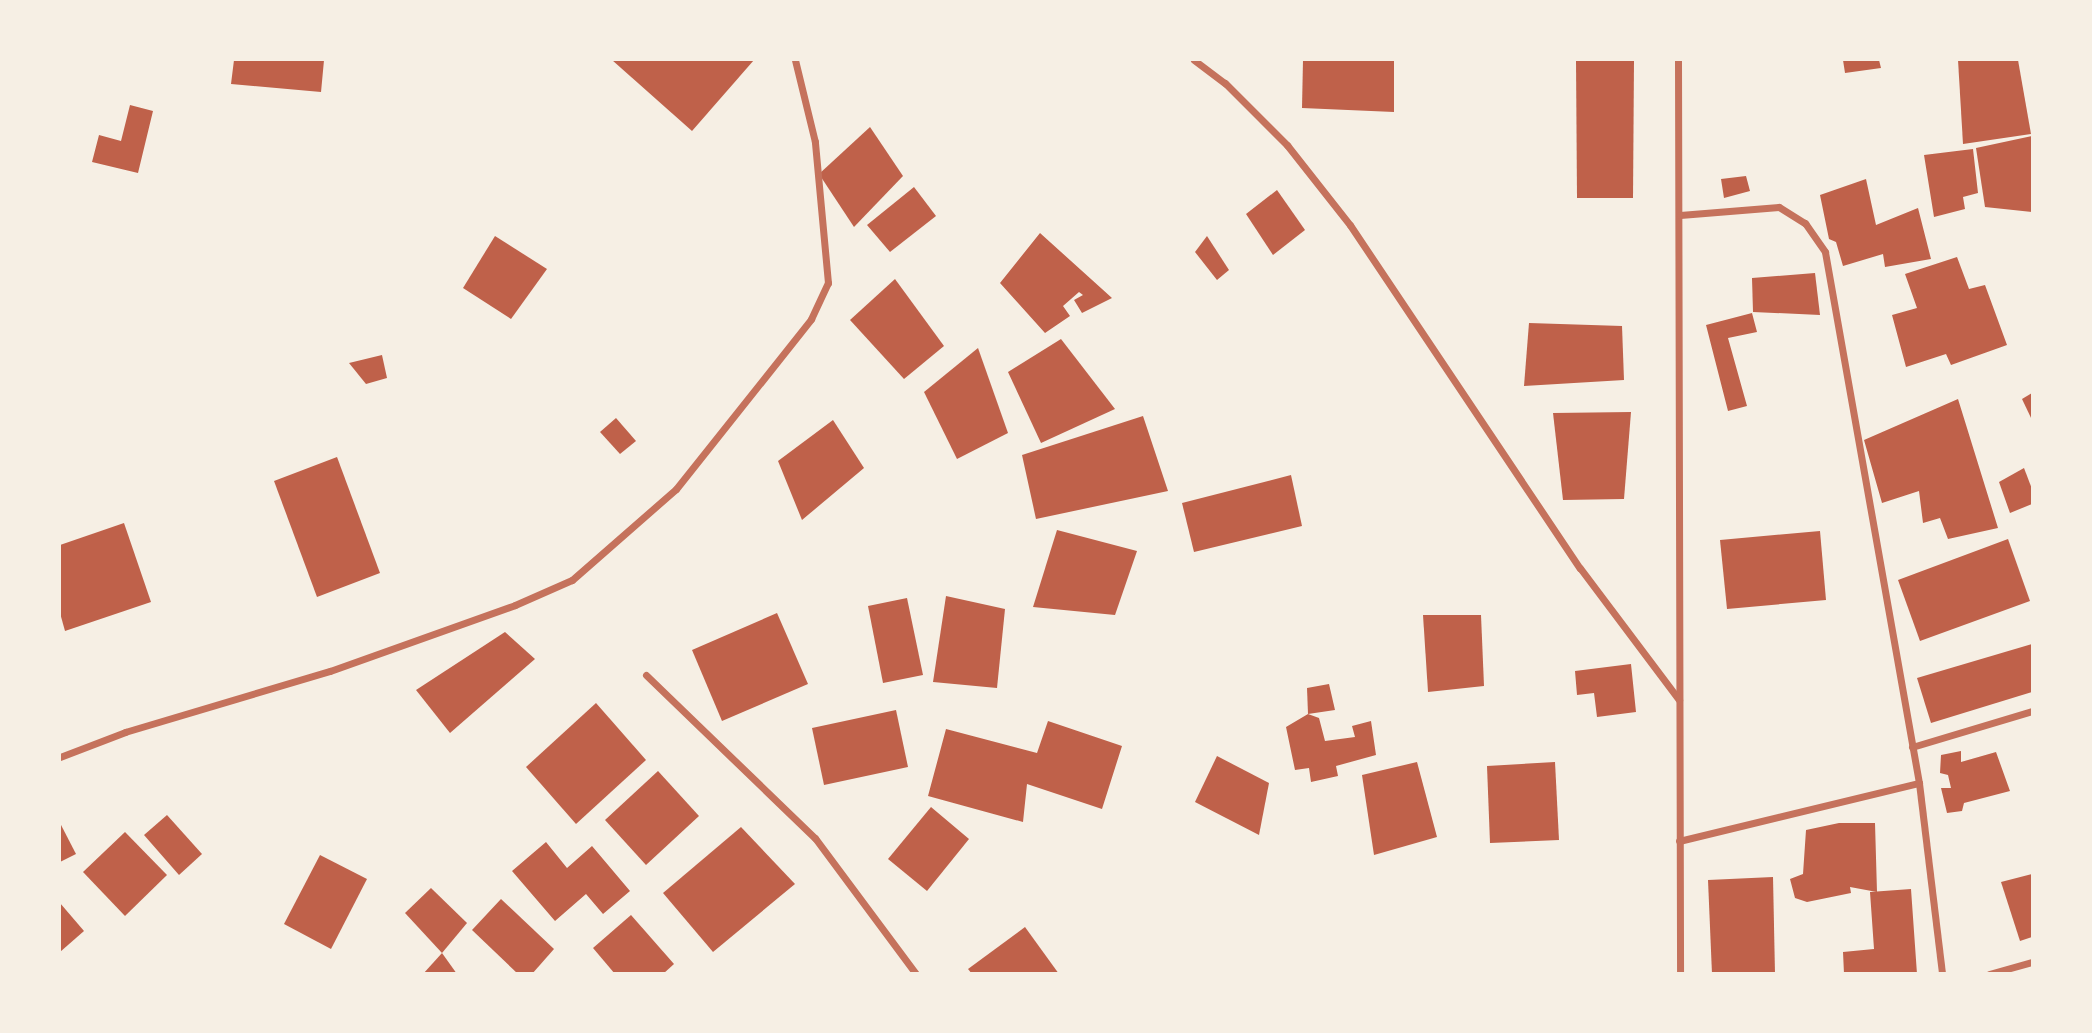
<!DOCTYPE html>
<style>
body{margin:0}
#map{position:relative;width:2092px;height:1033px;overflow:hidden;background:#f6efe4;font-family:"IBM Plex Sans",sans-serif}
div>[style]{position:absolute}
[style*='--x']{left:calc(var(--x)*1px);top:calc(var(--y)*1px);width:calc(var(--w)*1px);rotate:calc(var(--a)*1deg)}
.building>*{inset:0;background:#bf614a}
.minor>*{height:7px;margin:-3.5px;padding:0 3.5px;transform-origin:3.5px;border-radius:3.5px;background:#c5725c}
span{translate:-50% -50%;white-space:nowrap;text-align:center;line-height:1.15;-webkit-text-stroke:6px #f6efe4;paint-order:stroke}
.frame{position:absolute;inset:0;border:61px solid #f6efe4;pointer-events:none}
</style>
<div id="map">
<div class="building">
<div style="clip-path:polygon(234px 60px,324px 60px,321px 92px,231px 84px)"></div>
<div style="clip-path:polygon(612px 60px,754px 60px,692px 131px)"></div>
<div style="clip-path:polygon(1303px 60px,1394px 60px,1394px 112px,1302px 108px)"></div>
<div style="clip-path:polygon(1576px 60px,1634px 60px,1633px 198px,1577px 198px)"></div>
<div style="clip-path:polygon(1843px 60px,1879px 60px,1881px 68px,1845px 73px)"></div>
<div style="clip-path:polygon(1958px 60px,2018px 60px,2031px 134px,1963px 144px)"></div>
<div style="clip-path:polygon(130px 105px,153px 111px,138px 173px,92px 162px,99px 135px,121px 141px)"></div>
<div style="clip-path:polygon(870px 127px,903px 176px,854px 227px,819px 174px)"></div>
<div style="clip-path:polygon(2032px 136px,2032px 212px,1985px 207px,1976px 148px)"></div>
<div style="clip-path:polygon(1973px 149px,1978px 193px,1963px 197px,1965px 209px,1934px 217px,1924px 155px)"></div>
<div style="clip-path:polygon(1746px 176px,1750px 191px,1724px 198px,1721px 179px)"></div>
<div style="clip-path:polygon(1866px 179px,1876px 225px,1918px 208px,1931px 259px,1885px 267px,1883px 254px,1843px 266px,1836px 242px,1829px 239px,1820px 195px)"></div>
<div style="clip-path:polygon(914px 187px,936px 216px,890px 252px,867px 225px)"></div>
<div style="clip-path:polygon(1277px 190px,1305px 230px,1273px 255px,1246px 214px)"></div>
<div style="clip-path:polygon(1040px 233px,1112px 298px,1082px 313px,1074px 300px,1083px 295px,1079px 292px,1063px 306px,1070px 316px,1045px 333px,1000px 283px)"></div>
<div style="clip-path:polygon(495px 236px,547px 269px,511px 319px,463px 288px)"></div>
<div style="clip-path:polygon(1207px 236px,1229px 270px,1217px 280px,1195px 252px)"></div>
<div style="clip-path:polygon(1957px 257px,1969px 289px,1985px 285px,2007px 345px,1951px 365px,1946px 354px,1906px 367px,1892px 315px,1917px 308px,1905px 274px)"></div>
<div style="clip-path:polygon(1815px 273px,1820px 315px,1753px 312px,1752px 278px)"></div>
<div style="clip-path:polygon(895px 279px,944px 346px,904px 379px,850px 320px)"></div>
<div style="clip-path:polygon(1752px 313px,1757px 332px,1728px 338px,1747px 406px,1728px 411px,1706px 325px)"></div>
<div style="clip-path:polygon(1529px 323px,1622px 326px,1624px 380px,1524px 386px)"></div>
<div style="clip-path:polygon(1061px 339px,1115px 409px,1041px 443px,1008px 372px)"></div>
<div style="clip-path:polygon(978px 348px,1008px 433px,957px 459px,924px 392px)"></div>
<div style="clip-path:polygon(382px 355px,387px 378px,366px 384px,349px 363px)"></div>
<div style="clip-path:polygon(2032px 393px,2032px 420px,2022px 399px)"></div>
<div style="clip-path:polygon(1958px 399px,1998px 528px,1948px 539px,1940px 518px,1923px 523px,1919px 491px,1882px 503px,1864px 440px)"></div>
<div style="clip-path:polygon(1631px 412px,1624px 499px,1563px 500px,1553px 413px)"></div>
<div style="clip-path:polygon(1143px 416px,1168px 491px,1036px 519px,1022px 455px)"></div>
<div style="clip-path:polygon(616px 418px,636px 441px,620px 454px,600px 432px)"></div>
<div style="clip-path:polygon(833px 420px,864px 468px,802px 520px,778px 461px)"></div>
<div style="clip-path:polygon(337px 457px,380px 573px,317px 597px,274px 481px)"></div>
<div style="clip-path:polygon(2024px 468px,2032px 489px,2032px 504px,2010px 513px,1999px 482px)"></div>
<div style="clip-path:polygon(1291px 475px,1302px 526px,1194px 552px,1182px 503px)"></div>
<div style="clip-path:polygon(124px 523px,151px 602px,65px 631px,60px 613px,60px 545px)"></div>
<div style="clip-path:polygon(1057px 530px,1137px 551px,1115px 615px,1033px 607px)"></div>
<div style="clip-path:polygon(1820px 531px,1826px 600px,1727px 609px,1720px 540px)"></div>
<div style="clip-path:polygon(2008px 539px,2030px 601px,1920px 641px,1898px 580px)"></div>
<div style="clip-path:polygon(946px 596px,1005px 609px,997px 688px,933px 682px)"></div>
<div style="clip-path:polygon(907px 598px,923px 675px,883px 683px,868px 606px)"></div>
<div style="clip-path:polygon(777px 613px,808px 684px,722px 721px,692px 650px)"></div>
<div style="clip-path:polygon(1423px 615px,1481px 615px,1484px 686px,1428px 692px)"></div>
<div style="clip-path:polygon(505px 632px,535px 659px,450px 733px,416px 690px)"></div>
<div style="clip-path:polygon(2032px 644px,2032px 692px,1931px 723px,1917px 678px)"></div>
<div style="clip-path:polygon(1631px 664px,1636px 712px,1597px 717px,1594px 693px,1577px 695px,1575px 671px)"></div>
<div style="clip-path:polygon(1329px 684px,1335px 710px,1308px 714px,1307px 688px)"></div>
<div style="clip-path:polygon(596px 703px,646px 760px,576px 824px,526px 767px)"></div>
<div style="clip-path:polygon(896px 710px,908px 767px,824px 785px,812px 728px)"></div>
<div style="clip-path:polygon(1308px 714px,1319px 718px,1325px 741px,1355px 737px,1352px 726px,1371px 721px,1376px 755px,1336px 766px,1338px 776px,1311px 782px,1309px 768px,1295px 770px,1286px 727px)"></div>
<div style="clip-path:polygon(1048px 721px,1122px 746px,1102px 809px,1027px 784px,1023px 822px,928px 796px,946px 729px,1037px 753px)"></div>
<div style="clip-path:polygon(1961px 751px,1961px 762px,1996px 752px,2010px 791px,1964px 803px,1962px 811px,1947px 813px,1941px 788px,1951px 788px,1948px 775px,1940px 773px,1941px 755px)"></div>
<div style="clip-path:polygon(1217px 756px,1269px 783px,1259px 835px,1195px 802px)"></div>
<div style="clip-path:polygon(1417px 762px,1437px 837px,1374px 855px,1362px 775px)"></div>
<div style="clip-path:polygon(1555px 762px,1559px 840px,1490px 843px,1487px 766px)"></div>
<div style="clip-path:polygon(658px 771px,699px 816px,646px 865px,605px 820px)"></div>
<div style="clip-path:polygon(931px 807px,969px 839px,927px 891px,888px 859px)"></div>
<div style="clip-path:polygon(167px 815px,202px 854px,179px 875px,144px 835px)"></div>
<div style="clip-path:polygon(60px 823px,76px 854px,60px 862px)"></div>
<div style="clip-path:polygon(1839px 823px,1875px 823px,1877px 892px,1850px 887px,1851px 893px,1807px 902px,1795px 898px,1790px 879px,1803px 874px,1806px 830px)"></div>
<div style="clip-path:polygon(741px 827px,795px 884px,713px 952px,663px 893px)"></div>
<div style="clip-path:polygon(125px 832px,167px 875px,125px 916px,83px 872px)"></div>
<div style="clip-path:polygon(546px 842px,567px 868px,592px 846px,630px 891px,603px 914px,586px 894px,555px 921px,512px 871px)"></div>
<div style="clip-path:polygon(320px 855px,367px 879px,331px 949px,284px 924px)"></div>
<div style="clip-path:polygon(2032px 874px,2032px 937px,2020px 941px,2001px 882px)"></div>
<div style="clip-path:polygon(1773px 877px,1775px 974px,1712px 974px,1708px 880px)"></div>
<div style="clip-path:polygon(431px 888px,467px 923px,442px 953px,405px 913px)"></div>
<div style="clip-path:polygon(1911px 889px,1917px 974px,1844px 974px,1843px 952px,1874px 949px,1870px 892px)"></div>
<div style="clip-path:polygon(501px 899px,554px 949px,532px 974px,518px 974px,472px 930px)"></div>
<div style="clip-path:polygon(60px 903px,84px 931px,60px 952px)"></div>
<div style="clip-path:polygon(631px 915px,674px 964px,663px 974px,615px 974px,593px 948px)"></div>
<div style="clip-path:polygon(1025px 927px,1059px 974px,972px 974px,968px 969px)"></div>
<div style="clip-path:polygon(442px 953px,457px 974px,423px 974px)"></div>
</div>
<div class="minor">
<div style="--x:1194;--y:60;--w:39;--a:37"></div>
<div style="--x:1225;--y:83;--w:88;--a:45"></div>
<div style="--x:1287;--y:145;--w:102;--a:51.8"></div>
<div style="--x:1350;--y:225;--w:413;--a:56.2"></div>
<div style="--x:1580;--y:568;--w:165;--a:53.1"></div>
<div style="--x:1678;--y:60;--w:914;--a:89.87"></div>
<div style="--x:1680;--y:215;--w:99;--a:-4.6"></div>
<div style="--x:1779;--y:207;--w:31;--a:32"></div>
<div style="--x:1805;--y:223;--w:35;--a:55"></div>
<div style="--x:1825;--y:252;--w:539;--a:79.96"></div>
<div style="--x:1919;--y:783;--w:192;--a:83.1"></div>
<div style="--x:646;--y:675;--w:235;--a:44"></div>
<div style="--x:815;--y:838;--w:169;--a:53.4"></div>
<div style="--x:1912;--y:747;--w:125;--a:-16.7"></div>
<div style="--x:60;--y:757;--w:70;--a:-21"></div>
<div style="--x:125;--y:732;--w:214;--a:-16.6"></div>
<div style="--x:330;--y:671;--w:196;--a:-19.6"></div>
<div style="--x:515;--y:605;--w:62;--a:-23.7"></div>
<div style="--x:572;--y:580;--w:138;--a:-41.2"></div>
<div style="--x:676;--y:489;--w:217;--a:-51.5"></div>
<div style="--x:811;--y:319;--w:40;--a:-65"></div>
<div style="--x:828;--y:283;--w:142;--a:-95.3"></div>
<div style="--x:815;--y:142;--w:84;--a:-103.7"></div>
<div style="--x:1679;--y:841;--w:247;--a:-13.6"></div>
<div style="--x:1989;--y:974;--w:45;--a:-15.6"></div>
</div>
<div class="frame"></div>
</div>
